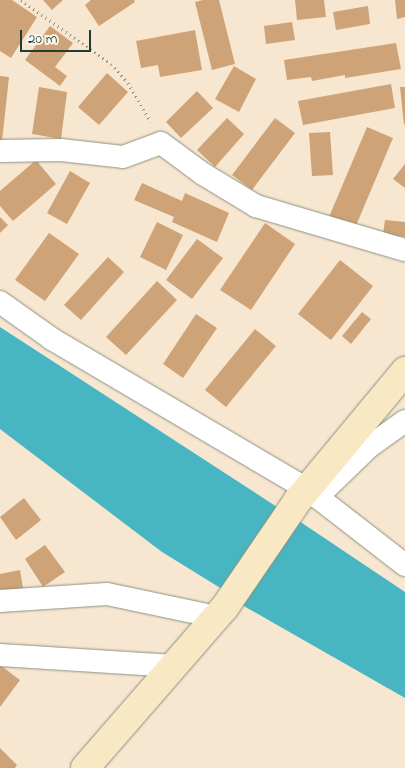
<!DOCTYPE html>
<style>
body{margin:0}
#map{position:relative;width:405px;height:768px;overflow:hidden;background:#f7e6d0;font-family:"Indie Flower",sans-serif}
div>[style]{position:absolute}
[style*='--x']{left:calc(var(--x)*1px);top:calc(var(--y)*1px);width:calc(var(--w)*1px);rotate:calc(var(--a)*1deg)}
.water>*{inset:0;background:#48b6c2}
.building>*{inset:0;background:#cfa378}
.path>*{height:3px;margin-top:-1.5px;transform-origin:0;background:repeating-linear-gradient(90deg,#8b9282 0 1px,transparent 0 5px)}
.roads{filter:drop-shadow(0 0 1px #8b9282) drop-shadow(0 0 1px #8b9282)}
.street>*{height:22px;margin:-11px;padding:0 11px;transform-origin:11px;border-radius:11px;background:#fff}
.secondary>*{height:28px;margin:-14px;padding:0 14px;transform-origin:14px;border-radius:14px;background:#f8e8c3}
span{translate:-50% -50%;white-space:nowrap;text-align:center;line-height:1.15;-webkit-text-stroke:4px #fbf7ec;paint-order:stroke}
.scale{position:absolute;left:20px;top:30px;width:71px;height:22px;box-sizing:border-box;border:2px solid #1f3d34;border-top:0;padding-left:6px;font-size:15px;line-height:18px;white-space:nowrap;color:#1f3d34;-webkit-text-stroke:4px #fbf7ec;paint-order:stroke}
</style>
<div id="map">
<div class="water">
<div style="clip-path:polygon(0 327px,277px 507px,222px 589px,162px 552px,0 429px)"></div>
<div style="clip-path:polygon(299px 521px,405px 592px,405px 698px,242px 605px)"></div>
</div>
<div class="building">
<div style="clip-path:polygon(0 0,12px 0,37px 17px,11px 58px,0 51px)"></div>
<div style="clip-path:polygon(43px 0,63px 0,52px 10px)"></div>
<div style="clip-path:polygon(91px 0,134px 0,135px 2px,99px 26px,85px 5px)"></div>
<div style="clip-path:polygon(203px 0,219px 0,235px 64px,212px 70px,195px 2px)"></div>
<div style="clip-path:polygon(295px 0,324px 0,326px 17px,297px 20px)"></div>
<div style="clip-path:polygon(395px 0,405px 0,405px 17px,397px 19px)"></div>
<div style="clip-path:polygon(368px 6px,370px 24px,336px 30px,333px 12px)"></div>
<div style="clip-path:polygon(292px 22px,295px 40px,266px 44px,264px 26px)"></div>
<div style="clip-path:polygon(50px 26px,73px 43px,55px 67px,67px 76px,60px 86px,25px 60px)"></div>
<div style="clip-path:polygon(195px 30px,202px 70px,160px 77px,158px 65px,141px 68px,136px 41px)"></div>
<div style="clip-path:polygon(396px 43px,401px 69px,345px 78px,345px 75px,312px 81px,311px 77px,287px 80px,284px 60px)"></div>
<div style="clip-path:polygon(234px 66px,256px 79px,239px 112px,215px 99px)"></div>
<div style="clip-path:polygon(107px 73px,128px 92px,99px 125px,78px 107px)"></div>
<div style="clip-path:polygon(0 76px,9px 77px,2px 141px,0 141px)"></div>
<div style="clip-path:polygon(391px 84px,395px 108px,303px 125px,298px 101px)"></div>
<div style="clip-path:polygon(39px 87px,67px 92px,61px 139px,32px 134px)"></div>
<div style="clip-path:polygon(400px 87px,405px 87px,405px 124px,404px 125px)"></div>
<div style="clip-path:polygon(197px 91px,213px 108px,181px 138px,166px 122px)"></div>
<div style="clip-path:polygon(227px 118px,244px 134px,215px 167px,197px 150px)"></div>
<div style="clip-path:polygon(275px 118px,295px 133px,252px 190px,232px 175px)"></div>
<div style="clip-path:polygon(367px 127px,393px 138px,355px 228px,329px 217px)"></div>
<div style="clip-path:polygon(330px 132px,333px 175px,312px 176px,309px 133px)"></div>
<div style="clip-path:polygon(36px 160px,56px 184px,13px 221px,0 206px,0 191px)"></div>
<div style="clip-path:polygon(405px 164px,405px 188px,393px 179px)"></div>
<div style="clip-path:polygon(70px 171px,90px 183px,67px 224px,47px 213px)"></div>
<div style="clip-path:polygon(142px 183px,182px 201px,185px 193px,229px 213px,217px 242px,172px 222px,174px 217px,134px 200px)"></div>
<div style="clip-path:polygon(0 217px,8px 225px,0 233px)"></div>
<div style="clip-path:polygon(385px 220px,405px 222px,405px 237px,383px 234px)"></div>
<div style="clip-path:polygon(157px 222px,183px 235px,166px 270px,140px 257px)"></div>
<div style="clip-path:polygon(265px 223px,295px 244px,251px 310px,220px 290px)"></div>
<div style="clip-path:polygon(49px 233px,79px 254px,45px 301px,15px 280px)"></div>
<div style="clip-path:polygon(197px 239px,223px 258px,192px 299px,166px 280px)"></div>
<div style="clip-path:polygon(108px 257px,124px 272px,81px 320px,64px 305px)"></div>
<div style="clip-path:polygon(340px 260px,373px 286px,331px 340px,298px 314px)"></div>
<div style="clip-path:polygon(157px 281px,177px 300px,126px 355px,106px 337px)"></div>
<div style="clip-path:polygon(362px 312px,371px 319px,351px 344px,342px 336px)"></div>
<div style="clip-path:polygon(196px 314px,217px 328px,183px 378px,163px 364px)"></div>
<div style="clip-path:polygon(255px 329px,276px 346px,226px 407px,205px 390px)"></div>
<div style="clip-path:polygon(24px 498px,41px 520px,16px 540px,0 517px)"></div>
<div style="clip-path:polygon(45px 545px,65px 572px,43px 587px,25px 559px)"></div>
<div style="clip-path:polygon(20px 570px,23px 588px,0 592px,0 574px)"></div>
<div style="clip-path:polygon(0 665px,20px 680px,0 707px)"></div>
<div style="clip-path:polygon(0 748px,17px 765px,15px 768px,0 768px)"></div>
</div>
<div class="path">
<div style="--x:21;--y:0;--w:110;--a:35.4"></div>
<div style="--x:111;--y:64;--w:25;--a:48"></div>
<div style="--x:128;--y:83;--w:45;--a:59.5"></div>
</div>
<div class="roads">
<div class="street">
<div style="--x:0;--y:151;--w:61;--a:-0.9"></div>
<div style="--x:61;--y:150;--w:62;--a:6.4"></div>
<div style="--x:123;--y:157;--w:40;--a:-20.2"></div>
<div style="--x:161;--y:143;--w:52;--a:36.4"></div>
<div style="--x:203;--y:174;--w:62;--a:31.1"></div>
<div style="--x:256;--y:206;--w:155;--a:16.5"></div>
<div style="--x:0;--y:302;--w:64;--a:35.4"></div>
<div style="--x:52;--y:339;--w:296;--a:30.5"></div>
<div style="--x:307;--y:489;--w:124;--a:37.8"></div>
<div style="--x:317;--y:497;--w:74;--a:-43.9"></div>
<div style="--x:370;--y:446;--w:43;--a:-35.5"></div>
<div style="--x:0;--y:601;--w:107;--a:-3.7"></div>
<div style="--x:107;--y:594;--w:112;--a:11.8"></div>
<div style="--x:0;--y:655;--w:175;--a:3.6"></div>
</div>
<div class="secondary">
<div style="--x:85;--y:768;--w:213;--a:-49"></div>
<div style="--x:225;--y:607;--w:130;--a:-55.7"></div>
<div style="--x:298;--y:500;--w:168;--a:-50.3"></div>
</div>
</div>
<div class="scale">20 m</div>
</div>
